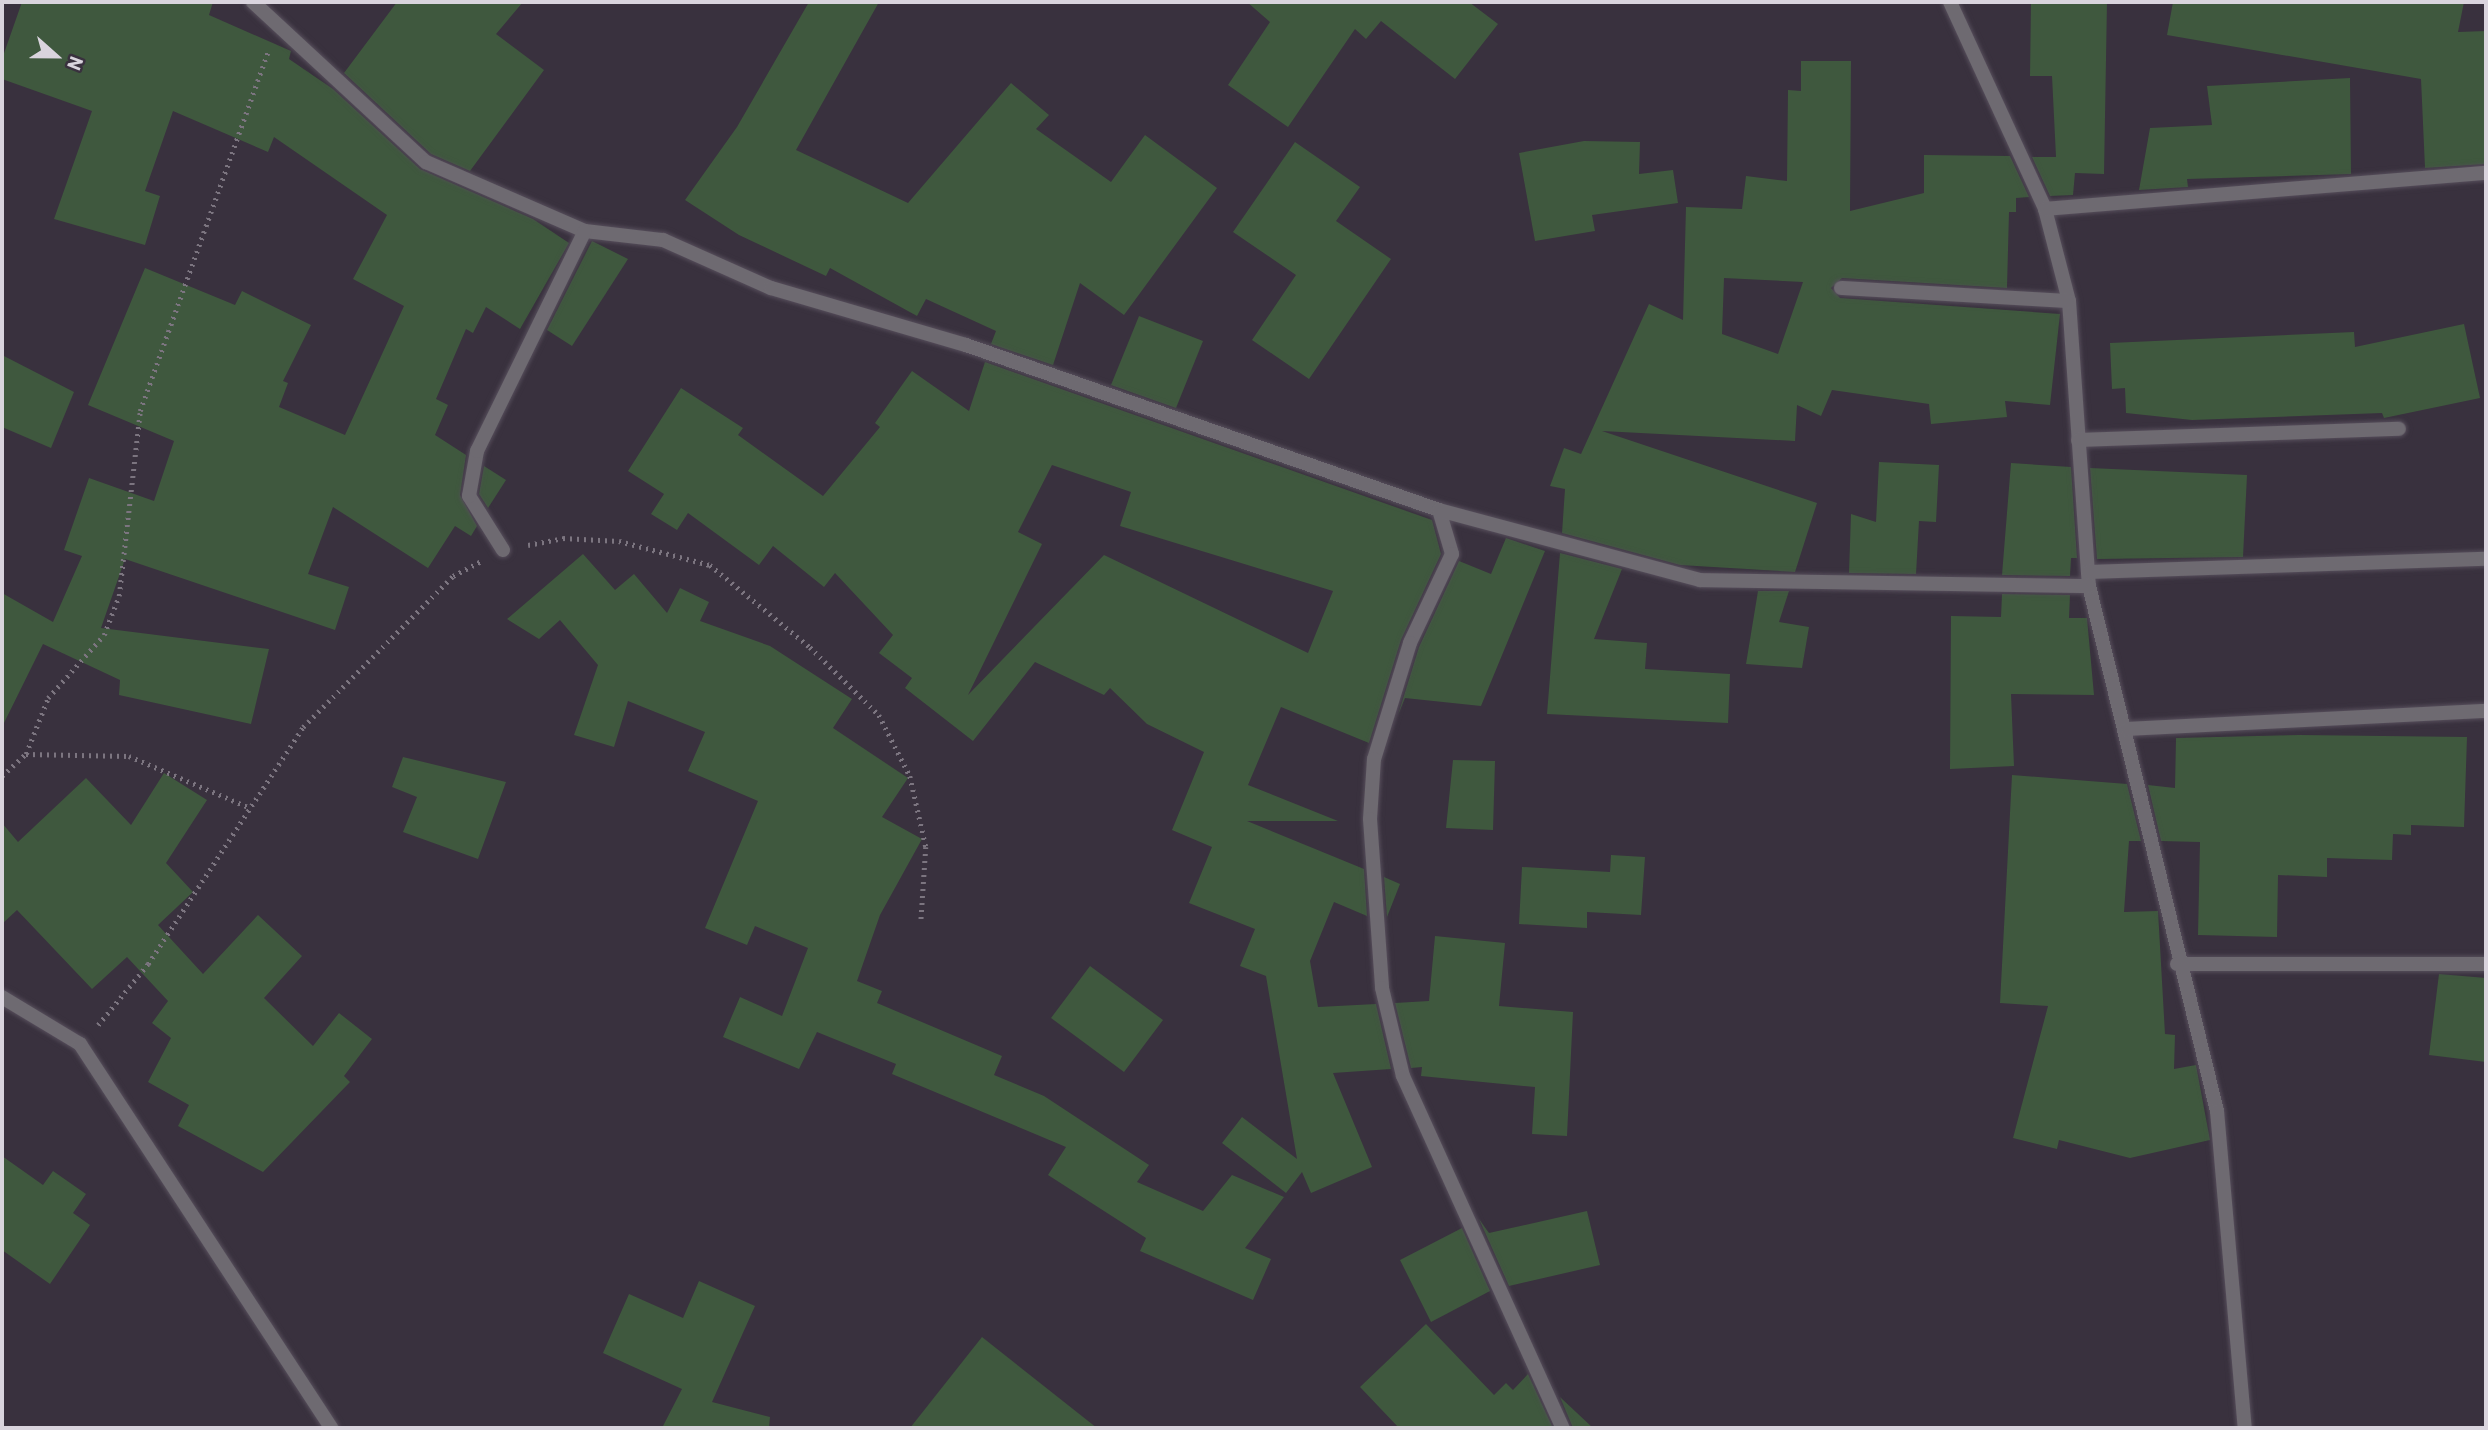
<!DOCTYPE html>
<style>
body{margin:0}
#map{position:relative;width:2488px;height:1430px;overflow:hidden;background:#39313e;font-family:Barlow,sans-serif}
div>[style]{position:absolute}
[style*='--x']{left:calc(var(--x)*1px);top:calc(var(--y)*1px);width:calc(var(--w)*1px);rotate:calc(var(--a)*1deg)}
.building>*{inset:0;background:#3f583e}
.path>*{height:4.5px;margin-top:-2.25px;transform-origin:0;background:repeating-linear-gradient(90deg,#7c7580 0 2px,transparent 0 7px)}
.roads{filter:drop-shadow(0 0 2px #564e5b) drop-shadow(0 0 2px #564e5b)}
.minor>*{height:14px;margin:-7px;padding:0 7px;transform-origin:7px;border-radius:7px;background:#6e6a71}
.tertiary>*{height:14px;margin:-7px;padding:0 7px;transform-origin:7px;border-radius:7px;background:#6e6a71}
span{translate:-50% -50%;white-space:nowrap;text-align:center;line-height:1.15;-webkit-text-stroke:7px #39313e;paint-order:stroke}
.frame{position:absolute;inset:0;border:4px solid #d9d4dd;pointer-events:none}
.north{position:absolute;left:21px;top:21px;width:70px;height:70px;-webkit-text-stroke:5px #39313e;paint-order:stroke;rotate:111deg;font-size:19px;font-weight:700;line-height:28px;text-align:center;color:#d9d4dd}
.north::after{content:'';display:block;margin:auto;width:24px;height:32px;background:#d9d4dd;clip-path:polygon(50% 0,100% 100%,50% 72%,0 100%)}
</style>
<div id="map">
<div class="building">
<div style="clip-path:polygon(22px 2px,213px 2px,209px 15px,291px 51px,289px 59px,333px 89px,420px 169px,533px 219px,569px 243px,520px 329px,486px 307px,473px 333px,466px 329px,436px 399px,448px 405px,435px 435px,466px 455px,460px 495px,477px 526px,471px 536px,455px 526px,428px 568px,333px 507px,308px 574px,349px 587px,335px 630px,125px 559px,101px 628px,269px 649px,251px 724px,119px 695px,120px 680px,43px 644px,2px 727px,2px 593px,53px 622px,82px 556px,64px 550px,89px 478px,154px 501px,174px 441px,88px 405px,145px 268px,235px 305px,242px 291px,311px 325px,283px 381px,288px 383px,279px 407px,345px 435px,404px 306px,353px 279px,387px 215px,274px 137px,268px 152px,173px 111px,145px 191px,160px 196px,145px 245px,54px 219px,92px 111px,2px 79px,2px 59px)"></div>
<div style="clip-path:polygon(397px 2px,523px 2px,496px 34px,544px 70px,470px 171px,431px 154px,344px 73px)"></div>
<div style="clip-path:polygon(809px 2px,879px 2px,796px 150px,908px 203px,1011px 83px,1049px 115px,1036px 129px,1111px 182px,1145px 135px,1217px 188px,1124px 315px,1080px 283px,1053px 365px,991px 344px,996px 331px,926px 299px,917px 316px,830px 268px,826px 276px,739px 235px,685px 200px,737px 127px)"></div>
<div style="clip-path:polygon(1247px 2px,1469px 2px,1498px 24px,1455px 79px,1381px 21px,1366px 39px,1355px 29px,1288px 127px,1228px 85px,1270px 22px)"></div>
<div style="clip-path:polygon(2031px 2px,2107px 2px,2104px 174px,2075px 173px,2073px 195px,2050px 196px,2032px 157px,2056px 157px,2052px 76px,2030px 76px)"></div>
<div style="clip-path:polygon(2173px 2px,2464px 2px,2458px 32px,2486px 31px,2486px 164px,2425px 168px,2421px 79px,2167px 35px)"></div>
<div style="clip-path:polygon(evenodd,1801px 61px,1851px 61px,1850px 211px,1924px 193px,1924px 155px,2010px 156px,2029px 197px,2016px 198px,2016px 212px,2009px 212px,2007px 288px,1842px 278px,1831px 288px,1840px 298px,2060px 314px,2050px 405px,2005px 401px,2007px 417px,1931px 424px,1929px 404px,1832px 390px,1821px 416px,1797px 405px,1795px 441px,1602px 431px,1817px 503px,1795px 572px,1680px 565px,1562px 533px,1565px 489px,1550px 486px,1564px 448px,1581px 454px,1649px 304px,1683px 320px,1686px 207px,1742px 209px,1746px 176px,1787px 181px,1788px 90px,1801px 91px,1801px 61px,1724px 278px,1803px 282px,1778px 354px,1722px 334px,1724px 278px)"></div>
<div style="clip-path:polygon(2350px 78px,2351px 174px,2187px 179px,2188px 187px,2139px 190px,2150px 128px,2212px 125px,2207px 86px)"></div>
<div style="clip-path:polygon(1584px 141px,1640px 142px,1639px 174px,1673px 170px,1678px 203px,1592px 215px,1595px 231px,1535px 241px,1519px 153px)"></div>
<div style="clip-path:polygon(1295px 142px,1360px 187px,1336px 221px,1391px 259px,1309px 379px,1252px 340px,1296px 275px,1233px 232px)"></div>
<div style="clip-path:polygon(592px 241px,628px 259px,572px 346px,547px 330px)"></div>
<div style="clip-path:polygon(1139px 316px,1203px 341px,1176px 408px,1111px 385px)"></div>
<div style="clip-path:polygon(2464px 324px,2480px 398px,2384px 418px,2382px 413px,2192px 420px,2126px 413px,2125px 388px,2112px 389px,2110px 343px,2354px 332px,2355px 347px)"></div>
<div style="clip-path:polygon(2px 355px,74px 392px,51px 448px,2px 427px)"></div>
<div style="clip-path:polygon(evenodd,985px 362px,1432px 520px,1441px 554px,1401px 640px,1369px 743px,1281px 707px,1248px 785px,1338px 821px,1247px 821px,1364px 869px,1367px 916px,1334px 902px,1310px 961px,1318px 1007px,1376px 1004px,1391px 1069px,1333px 1073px,1372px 1167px,1311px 1193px,1302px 1172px,1286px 1193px,1222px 1143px,1242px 1117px,1297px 1159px,1266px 976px,1240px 966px,1255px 929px,1189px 903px,1212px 847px,1172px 830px,1204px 752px,1147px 724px,1110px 688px,1104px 695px,1035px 662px,973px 741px,905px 688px,912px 678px,879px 653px,893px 635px,835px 573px,824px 587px,773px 546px,759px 565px,688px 513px,677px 530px,651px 514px,664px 494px,628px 471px,681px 388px,743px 428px,738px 435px,823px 496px,880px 427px,875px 423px,912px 371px,969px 411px,985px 362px,1052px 465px,1131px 492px,1120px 526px,1333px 591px,1308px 653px,1104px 555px,968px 695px,1042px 544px,1018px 532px,1052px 465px)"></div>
<div style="clip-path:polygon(1879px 462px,1939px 465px,1936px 522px,1919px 521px,1916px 574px,1849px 573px,1851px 514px,1876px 522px)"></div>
<div style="clip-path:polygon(2011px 463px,2071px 467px,2077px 558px,2071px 558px,2070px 576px,2002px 575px)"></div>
<div style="clip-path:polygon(484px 466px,506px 480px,488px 508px,479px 494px)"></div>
<div style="clip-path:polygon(2090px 468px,2247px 475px,2243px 557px,2097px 559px)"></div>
<div style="clip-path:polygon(1506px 538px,1545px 551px,1481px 706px,1405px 698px,1398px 715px,1419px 647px,1459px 561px,1491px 574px)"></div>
<div style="clip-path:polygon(1560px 553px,1622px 569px,1594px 639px,1647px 643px,1645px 669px,1730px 674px,1728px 723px,1547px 714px)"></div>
<div style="clip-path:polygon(583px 554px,615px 590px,634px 574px,667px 613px,680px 588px,709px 602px,700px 621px,770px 646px,852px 699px,833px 728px,908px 778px,882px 817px,922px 839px,880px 915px,857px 981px,882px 991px,877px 1003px,1002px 1056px,994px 1075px,1044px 1096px,1149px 1165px,1137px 1182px,1203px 1211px,1232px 1175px,1284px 1197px,1245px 1248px,1271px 1259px,1253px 1300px,1140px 1251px,1146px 1238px,1048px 1175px,1066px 1147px,892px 1074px,896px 1064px,817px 1032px,799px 1069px,723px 1037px,740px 997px,782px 1016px,808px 948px,755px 926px,747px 945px,705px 928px,758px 801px,688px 771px,705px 732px,628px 701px,614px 747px,574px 735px,598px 665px,560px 620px,539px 639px,507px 619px)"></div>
<div style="clip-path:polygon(1758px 591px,1789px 591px,1779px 622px,1809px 627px,1802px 668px,1746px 664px)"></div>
<div style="clip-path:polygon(2002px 594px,2070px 595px,2069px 618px,2087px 618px,2094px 695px,2011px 694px,2014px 766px,1950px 769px,1951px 616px,2001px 617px)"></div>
<div style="clip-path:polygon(2299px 735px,2467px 737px,2464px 827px,2411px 825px,2411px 835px,2393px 834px,2392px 860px,2327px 858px,2327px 877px,2278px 875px,2277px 937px,2198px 935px,2200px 842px,2161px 841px,2148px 785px,2175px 788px,2176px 738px)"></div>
<div style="clip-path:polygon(403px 757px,506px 782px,478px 859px,403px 832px,417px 797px,392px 787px)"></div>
<div style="clip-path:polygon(1453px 760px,1495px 761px,1493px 830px,1446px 828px)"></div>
<div style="clip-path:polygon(164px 773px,207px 800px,166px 863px,193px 892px,158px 925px,203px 974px,258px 915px,302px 956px,264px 998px,313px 1046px,339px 1013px,372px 1039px,344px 1076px,350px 1082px,263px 1172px,178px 1126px,189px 1105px,148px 1082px,171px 1038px,152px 1023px,168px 1001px,127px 957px,92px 989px,17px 910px,2px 924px,2px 823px,18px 842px,86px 778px,131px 825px)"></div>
<div style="clip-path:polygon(2012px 775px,2127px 784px,2141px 841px,2129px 841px,2124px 912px,2158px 911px,2165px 1034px,2175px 1035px,2174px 1069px,2196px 1065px,2210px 1140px,2130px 1158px,2059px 1140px,2057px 1149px,2013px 1138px,2048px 1006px,2000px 1003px)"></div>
<div style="clip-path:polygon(1611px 855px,1645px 857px,1641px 915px,1587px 912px,1587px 928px,1519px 924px,1522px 867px,1610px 872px)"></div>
<div style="clip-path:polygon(1384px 877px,1400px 884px,1387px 917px)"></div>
<div style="clip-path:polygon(1435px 936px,1505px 943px,1499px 1006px,1573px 1012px,1567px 1136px,1532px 1134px,1535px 1087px,1421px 1076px,1422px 1067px,1411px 1068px,1395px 1003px,1429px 1001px)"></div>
<div style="clip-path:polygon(1090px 966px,1163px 1020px,1124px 1072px,1051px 1018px)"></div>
<div style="clip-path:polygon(2439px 974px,2486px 978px,2486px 1062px,2429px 1055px)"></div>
<div style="clip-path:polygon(2px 1156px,43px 1185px,53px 1171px,86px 1194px,73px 1213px,90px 1225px,50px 1284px,2px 1250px)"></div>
<div style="clip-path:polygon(1587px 1211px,1600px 1265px,1509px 1286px,1479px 1219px,1489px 1233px)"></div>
<div style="clip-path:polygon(1462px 1228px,1490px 1291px,1431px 1322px,1400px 1260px)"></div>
<div style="clip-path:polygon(699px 1281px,755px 1306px,712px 1402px,770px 1417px,769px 1428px,662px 1428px,682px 1389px,603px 1353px,629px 1294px,683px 1318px)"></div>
<div style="clip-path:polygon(1426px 1324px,1494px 1395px,1506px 1383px,1513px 1390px,1528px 1374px,1553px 1428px,1399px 1428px,1360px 1387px)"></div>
<div style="clip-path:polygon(982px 1337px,1097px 1428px,910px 1428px)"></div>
<div style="clip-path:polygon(1560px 1397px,1593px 1428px,1573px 1428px)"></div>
</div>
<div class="path">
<div style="--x:528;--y:545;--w:36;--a:-11"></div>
<div style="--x:563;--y:538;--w:56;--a:3.1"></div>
<div style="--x:619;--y:541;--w:94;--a:14.8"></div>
<div style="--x:710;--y:565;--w:129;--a:39.4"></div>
<div style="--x:810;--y:647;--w:97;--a:44.6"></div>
<div style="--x:879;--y:715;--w:68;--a:63.1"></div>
<div style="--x:910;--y:776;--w:73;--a:77.3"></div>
<div style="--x:926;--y:847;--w:75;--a:93.8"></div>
<div style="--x:26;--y:754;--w:60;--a:-68.6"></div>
<div style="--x:48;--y:698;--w:84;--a:-48.4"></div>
<div style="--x:104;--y:635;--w:42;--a:-69"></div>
<div style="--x:119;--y:596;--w:186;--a:-83.5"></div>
<div style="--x:140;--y:411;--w:382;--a:-70.4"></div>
<div style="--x:2;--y:776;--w:33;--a:-43"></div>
<div style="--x:26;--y:754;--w:103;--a:1.1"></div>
<div style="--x:129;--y:756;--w:129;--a:23.2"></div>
<div style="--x:98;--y:1025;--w:79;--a:-50.7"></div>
<div style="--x:148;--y:964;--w:283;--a:-56.8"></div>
<div style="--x:303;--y:727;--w:213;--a:-45.2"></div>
<div style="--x:453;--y:576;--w:32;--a:-28"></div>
</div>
<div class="roads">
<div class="minor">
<div style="--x:253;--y:2;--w:236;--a:42.8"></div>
<div style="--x:426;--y:162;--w:173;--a:23.5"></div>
<div style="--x:585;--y:231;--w:79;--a:6.6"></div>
<div style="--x:663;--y:240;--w:118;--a:24"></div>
<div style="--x:771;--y:288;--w:203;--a:16.3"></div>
<div style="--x:966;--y:345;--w:501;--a:19.23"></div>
<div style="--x:1439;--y:510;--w:46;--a:73.5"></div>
<div style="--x:1452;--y:554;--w:98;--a:115.3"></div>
<div style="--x:1410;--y:643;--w:121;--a:107.2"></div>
<div style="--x:1374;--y:759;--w:60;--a:93.8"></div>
<div style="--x:1370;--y:819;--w:169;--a:85.9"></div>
<div style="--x:1382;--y:988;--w:90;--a:76.6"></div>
<div style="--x:1403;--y:1076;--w:387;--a:65.6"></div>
<div style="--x:1950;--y:2;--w:228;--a:65.3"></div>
<div style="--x:2045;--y:209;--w:95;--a:75.4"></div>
<div style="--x:2069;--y:301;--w:286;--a:86"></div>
<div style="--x:2089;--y:586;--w:540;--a:76.3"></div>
<div style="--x:2217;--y:1111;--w:318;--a:85"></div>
<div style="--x:2045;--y:209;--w:442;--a:-4.7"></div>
<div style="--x:1841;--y:288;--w:228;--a:3.3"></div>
<div style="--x:2078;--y:440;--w:321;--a:-2"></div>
<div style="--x:1439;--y:510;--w:270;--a:15"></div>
<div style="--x:1700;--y:580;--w:389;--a:0.9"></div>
<div style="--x:503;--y:550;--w:64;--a:-122.2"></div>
<div style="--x:469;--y:496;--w:46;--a:-79.9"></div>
<div style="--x:477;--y:451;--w:245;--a:-63.9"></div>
<div style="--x:2088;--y:572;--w:398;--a:-1.9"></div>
<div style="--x:2128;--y:729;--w:358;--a:-2.9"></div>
<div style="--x:2177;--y:964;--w:309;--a:0"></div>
</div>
<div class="tertiary">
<div style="--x:2;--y:997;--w:91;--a:31.1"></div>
<div style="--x:80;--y:1044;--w:459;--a:56.8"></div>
</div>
</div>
<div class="frame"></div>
<div class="north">N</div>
</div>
